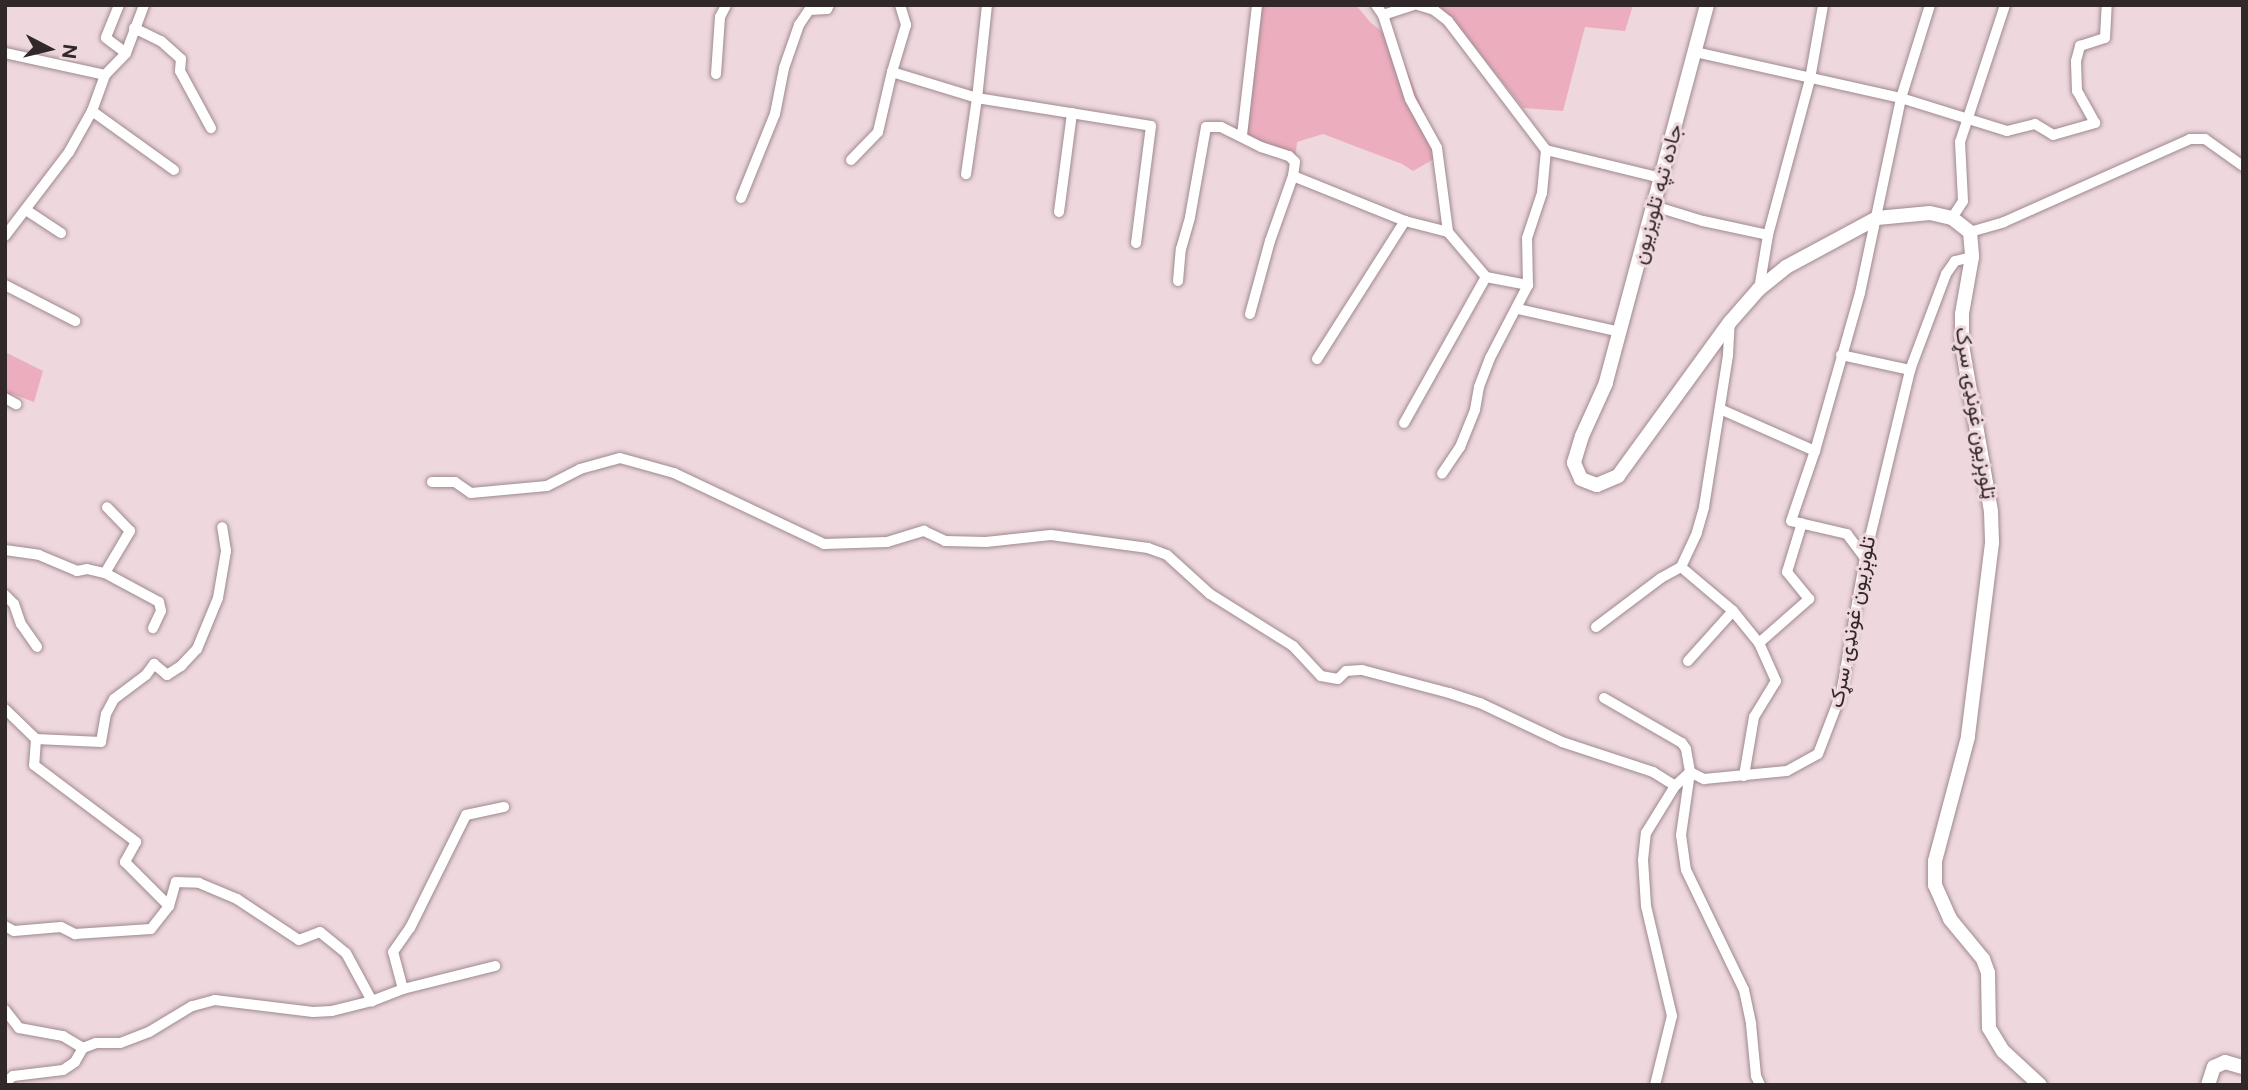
<!DOCTYPE html>
<meta charset="utf-8">
<style>
body{margin:0}
#map{position:relative;width:2248px;height:1090px;overflow:hidden;background:#eed8dd;font-family:"Public Sans",Vazirmatn,sans-serif}
div>[style]{position:absolute}
[style*='--x']{left:calc(var(--x)*1px);top:calc(var(--y)*1px);width:calc(var(--w)*1px);rotate:calc(var(--a)*1deg)}
.green>*{inset:0;background:#ecadbf}
.roads{filter:drop-shadow(0 0 2px #9e898e) drop-shadow(0 0 2px #9e898e)}
.minor>*{height:10px;margin:-5px;padding:0 5px;transform-origin:5px;border-radius:5px;background:#fff}
.tertiary>*{height:14px;margin:-7px;padding:0 7px;transform-origin:7px;border-radius:7px;background:#fff}
span{translate:-50% -50%;white-space:nowrap;text-align:center;line-height:1.15;-webkit-text-stroke:6px #eed8dd;paint-order:stroke}
.street-label{font-size:21px;color:#31282a}
.frame{position:absolute;inset:0;border:7px solid #31282a;pointer-events:none}
.north{position:absolute;left:14px;top:14px;width:70px;height:70px;-webkit-text-stroke:5px #eed8dd;paint-order:stroke;rotate:97deg;font-size:19px;font-weight:700;line-height:28px;text-align:center;color:#31282a}
.north::after{content:'';display:block;margin:auto;width:24px;height:32px;background:#31282a;clip-path:polygon(50% 0,100% 100%,50% 72%,0 100%)}
</style>
<div id="map">
<div class="green">
<div style="clip-path:polygon(1257px 5px,1356px 5px,1370px 22px,1396px 43px,1441px 155px,1413px 171px,1402px 164px,1323px 134px,1297px 142px,1295px 162px,1242px 136px)"></div>
<div style="clip-path:polygon(1414px 5px,1633px 5px,1625px 31px,1585px 27px,1563px 111px,1523px 108px,1458px 26px)"></div>
<div style="clip-path:polygon(5px 352px,43px 371px,34px 402px,12px 394px,5px 400px)"></div>
</div>
<div class="roads">
<div class="minor">
<div style="--x:119;--y:5;--w:35;--a:112"></div>
<div style="--x:106;--y:38;--w:25;--a:37"></div>
<div style="--x:900;--y:5;--w:21;--a:73"></div>
<div style="--x:906;--y:25;--w:49;--a:106.6"></div>
<div style="--x:892;--y:72;--w:89;--a:17"></div>
<div style="--x:977;--y:98;--w:77;--a:98.2"></div>
<div style="--x:987;--y:5;--w:94;--a:96.1"></div>
<div style="--x:977;--y:98;--w:176;--a:9.1"></div>
<div style="--x:1151;--y:126;--w:118;--a:97.3"></div>
<div style="--x:1376;--y:5;--w:12;--a:55"></div>
<div style="--x:1383;--y:15;--w:88;--a:72.2"></div>
<div style="--x:1410;--y:99;--w:56;--a:61.1"></div>
<div style="--x:1437;--y:148;--w:85;--a:82.5"></div>
<div style="--x:1418;--y:5;--w:17;--a:17"></div>
<div style="--x:1434;--y:10;--w:18;--a:38"></div>
<div style="--x:1448;--y:21;--w:162;--a:52.8"></div>
<div style="--x:1546;--y:150;--w:43;--a:95.3"></div>
<div style="--x:1542;--y:193;--w:47;--a:108.4"></div>
<div style="--x:1527;--y:238;--w:47;--a:88.8"></div>
<div style="--x:1528;--y:285;--w:82;--a:117.5"></div>
<div style="--x:1490;--y:358;--w:31;--a:111"></div>
<div style="--x:1479;--y:387;--w:23;--a:100"></div>
<div style="--x:1475;--y:410;--w:40;--a:112"></div>
<div style="--x:1460;--y:447;--w:32;--a:124"></div>
<div style="--x:1383;--y:15;--w:33;--a:-18"></div>
<div style="--x:134;--y:28;--w:30;--a:26"></div>
<div style="--x:161;--y:41;--w:27;--a:42"></div>
<div style="--x:181;--y:59;--w:12;--a:95"></div>
<div style="--x:180;--y:71;--w:65;--a:61.5"></div>
<div style="--x:1695;--y:52;--w:211;--a:12.6"></div>
<div style="--x:1901;--y:98;--w:111;--a:17.3"></div>
<div style="--x:2007;--y:131;--w:29;--a:-14"></div>
<div style="--x:2035;--y:124;--w:21;--a:31"></div>
<div style="--x:2053;--y:135;--w:44;--a:-15.9"></div>
<div style="--x:2095;--y:123;--w:37;--a:-119"></div>
<div style="--x:2077;--y:91;--w:30;--a:-92"></div>
<div style="--x:2076;--y:61;--w:16;--a:-75"></div>
<div style="--x:2080;--y:46;--w:26;--a:-18"></div>
<div style="--x:2105;--y:38;--w:33;--a:-87"></div>
<div style="--x:5;--y:53;--w:102;--a:12.4"></div>
<div style="--x:716;--y:74;--w:57;--a:-86"></div>
<div style="--x:720;--y:17;--w:13;--a:-63"></div>
<div style="--x:92;--y:111;--w:101;--a:35.7"></div>
<div style="--x:1242;--y:135;--w:131;--a:-83.4"></div>
<div style="--x:1546;--y:150;--w:118;--a:13.7"></div>
<div style="--x:851;--y:160;--w:39;--a:-46"></div>
<div style="--x:878;--y:132;--w:62;--a:-76.9"></div>
<div style="--x:741;--y:198;--w:91;--a:-68"></div>
<div style="--x:775;--y:114;--w:47;--a:-78.9"></div>
<div style="--x:784;--y:68;--w:46;--a:-70.8"></div>
<div style="--x:799;--y:25;--w:18;--a:-56"></div>
<div style="--x:809;--y:10;--w:18;--a:-3"></div>
<div style="--x:827;--y:9;--w:4;--a:-63"></div>
<div style="--x:1654;--y:206;--w:51;--a:17"></div>
<div style="--x:1703;--y:221;--w:66;--a:12.2"></div>
<div style="--x:26;--y:210;--w:42;--a:33.3"></div>
<div style="--x:1059;--y:212;--w:100;--a:-82.5"></div>
<div style="--x:1952;--y:218;--w:20;--a:-57"></div>
<div style="--x:1963;--y:201;--w:59;--a:-92.9"></div>
<div style="--x:1960;--y:142;--w:144;--a:-71.8"></div>
<div style="--x:1970;--y:232;--w:35;--a:-16"></div>
<div style="--x:2004;--y:222;--w:204;--a:-24"></div>
<div style="--x:2190;--y:139;--w:15;--a:0"></div>
<div style="--x:2205;--y:139;--w:47;--a:35.4"></div>
<div style="--x:5;--y:236;--w:106;--a:-52.7"></div>
<div style="--x:69;--y:152;--w:47;--a:-60.7"></div>
<div style="--x:92;--y:111;--w:38;--a:-70"></div>
<div style="--x:105;--y:75;--w:30;--a:-46"></div>
<div style="--x:126;--y:53;--w:51;--a:-69.4"></div>
<div style="--x:1178;--y:281;--w:32;--a:-85"></div>
<div style="--x:1181;--y:249;--w:33;--a:-74"></div>
<div style="--x:1190;--y:217;--w:91;--a:-79.9"></div>
<div style="--x:1206;--y:127;--w:15;--a:0"></div>
<div style="--x:1221;--y:127;--w:45;--a:26.6"></div>
<div style="--x:1261;--y:147;--w:29;--a:18"></div>
<div style="--x:1289;--y:156;--w:8;--a:45"></div>
<div style="--x:1295;--y:162;--w:14;--a:98"></div>
<div style="--x:1293;--y:176;--w:121;--a:21.9"></div>
<div style="--x:1405;--y:221;--w:44;--a:14.3"></div>
<div style="--x:1448;--y:232;--w:59;--a:49.8"></div>
<div style="--x:1486;--y:277;--w:43;--a:10.8"></div>
<div style="--x:5;--y:285;--w:79;--a:27.2"></div>
<div style="--x:1759;--y:289;--w:55;--a:-80.5"></div>
<div style="--x:1768;--y:235;--w:162;--a:-74.9"></div>
<div style="--x:1810;--y:79;--w:75;--a:-80"></div>
<div style="--x:1518;--y:309;--w:105;--a:12.7"></div>
<div style="--x:1250;--y:314;--w:76;--a:-74.7"></div>
<div style="--x:1270;--y:241;--w:69;--a:-70.5"></div>
<div style="--x:1841;--y:355;--w:71;--a:12.3"></div>
<div style="--x:1317;--y:359;--w:164;--a:-57.5"></div>
<div style="--x:5;--y:398;--w:13;--a:29"></div>
<div style="--x:1720;--y:409;--w:104;--a:23.9"></div>
<div style="--x:1404;--y:423;--w:167;--a:-60.7"></div>
<div style="--x:432;--y:482;--w:23;--a:0"></div>
<div style="--x:455;--y:482;--w:19;--a:35"></div>
<div style="--x:471;--y:493;--w:76;--a:-5.3"></div>
<div style="--x:547;--y:486;--w:37;--a:-27"></div>
<div style="--x:580;--y:469;--w:41;--a:-15.4"></div>
<div style="--x:620;--y:458;--w:56;--a:15.5"></div>
<div style="--x:674;--y:473;--w:166;--a:25.3"></div>
<div style="--x:824;--y:544;--w:63;--a:-1.8"></div>
<div style="--x:887;--y:542;--w:39;--a:-17"></div>
<div style="--x:924;--y:531;--w:23;--a:25"></div>
<div style="--x:945;--y:541;--w:41;--a:1.4"></div>
<div style="--x:986;--y:542;--w:65;--a:-6.1"></div>
<div style="--x:1051;--y:535;--w:98;--a:7.6"></div>
<div style="--x:1148;--y:548;--w:20;--a:20"></div>
<div style="--x:1167;--y:555;--w:58;--a:42.2"></div>
<div style="--x:1210;--y:594;--w:98;--a:32.1"></div>
<div style="--x:1293;--y:646;--w:41;--a:47"></div>
<div style="--x:1321;--y:676;--w:17;--a:10"></div>
<div style="--x:1338;--y:679;--w:11;--a:-45"></div>
<div style="--x:1346;--y:671;--w:16;--a:-4"></div>
<div style="--x:1362;--y:670;--w:90;--a:14.8"></div>
<div style="--x:1449;--y:693;--w:33;--a:18"></div>
<div style="--x:1480;--y:703;--w:91;--a:25.4"></div>
<div style="--x:1562;--y:742;--w:96;--a:18.2"></div>
<div style="--x:1653;--y:772;--w:26;--a:32"></div>
<div style="--x:5;--y:550;--w:34;--a:8"></div>
<div style="--x:39;--y:555;--w:41;--a:22.8"></div>
<div style="--x:77;--y:571;--w:10;--a:-11"></div>
<div style="--x:87;--y:569;--w:18;--a:13"></div>
<div style="--x:105;--y:573;--w:61;--a:28.2"></div>
<div style="--x:159;--y:602;--w:9;--a:77"></div>
<div style="--x:161;--y:611;--w:19;--a:115"></div>
<div style="--x:1865;--y:558;--w:30;--a:-127"></div>
<div style="--x:1847;--y:534;--w:57;--a:-166.9"></div>
<div style="--x:1791;--y:521;--w:74;--a:-71.1"></div>
<div style="--x:1815;--y:451;--w:164;--a:-74.1"></div>
<div style="--x:1860;--y:293;--w:199;--a:-78.1"></div>
<div style="--x:1901;--y:98;--w:97;--a:-72.7"></div>
<div style="--x:1681;--y:567;--w:68;--a:40.2"></div>
<div style="--x:1733;--y:611;--w:41;--a:50.9"></div>
<div style="--x:105;--y:573;--w:49;--a:-59.2"></div>
<div style="--x:130;--y:531;--w:33;--a:-134"></div>
<div style="--x:5;--y:595;--w:13;--a:45"></div>
<div style="--x:14;--y:604;--w:21;--a:71"></div>
<div style="--x:21;--y:624;--w:28;--a:55"></div>
<div style="--x:1596;--y:627;--w:81;--a:-37"></div>
<div style="--x:1661;--y:578;--w:23;--a:-29"></div>
<div style="--x:1681;--y:567;--w:38;--a:-65"></div>
<div style="--x:1697;--y:532;--w:26;--a:-74"></div>
<div style="--x:1704;--y:507;--w:154;--a:-81"></div>
<div style="--x:1728;--y:355;--w:33;--a:-87"></div>
<div style="--x:1688;--y:661;--w:67;--a:-48"></div>
<div style="--x:1604;--y:698;--w:90;--a:30"></div>
<div style="--x:1682;--y:743;--w:7;--a:56"></div>
<div style="--x:1686;--y:749;--w:23;--a:80"></div>
<div style="--x:1690;--y:772;--w:64;--a:98.1"></div>
<div style="--x:1681;--y:835;--w:35;--a:82"></div>
<div style="--x:1686;--y:870;--w:133;--a:64.2"></div>
<div style="--x:1744;--y:990;--w:35;--a:78"></div>
<div style="--x:1751;--y:1024;--w:52;--a:84.5"></div>
<div style="--x:1756;--y:1076;--w:10;--a:66"></div>
<div style="--x:5;--y:709;--w:43;--a:44.1"></div>
<div style="--x:36;--y:739;--w:65;--a:2.6"></div>
<div style="--x:101;--y:742;--w:28;--a:-80"></div>
<div style="--x:106;--y:714;--w:17;--a:-62"></div>
<div style="--x:114;--y:699;--w:40;--a:-37"></div>
<div style="--x:146;--y:675;--w:14;--a:-54"></div>
<div style="--x:154;--y:664;--w:17;--a:40"></div>
<div style="--x:167;--y:675;--w:17;--a:-33"></div>
<div style="--x:181;--y:666;--w:23;--a:-47"></div>
<div style="--x:197;--y:649;--w:55;--a:-67.6"></div>
<div style="--x:218;--y:598;--w:48;--a:-80.3"></div>
<div style="--x:226;--y:551;--w:24;--a:-99"></div>
<div style="--x:36;--y:739;--w:26;--a:94"></div>
<div style="--x:34;--y:765;--w:128;--a:37"></div>
<div style="--x:136;--y:842;--w:23;--a:119"></div>
<div style="--x:125;--y:862;--w:62;--a:45"></div>
<div style="--x:1744;--y:776;--w:60;--a:-80.4"></div>
<div style="--x:1754;--y:717;--w:42;--a:-58.6"></div>
<div style="--x:1776;--y:681;--w:42;--a:-114.1"></div>
<div style="--x:1759;--y:643;--w:67;--a:-41.3"></div>
<div style="--x:1809;--y:599;--w:35;--a:-129"></div>
<div style="--x:1787;--y:572;--w:51;--a:-73"></div>
<div style="--x:5;--y:926;--w:10;--a:29"></div>
<div style="--x:14;--y:931;--w:47;--a:-4.9"></div>
<div style="--x:61;--y:927;--w:16;--a:27"></div>
<div style="--x:75;--y:934;--w:76;--a:-3.8"></div>
<div style="--x:151;--y:929;--w:29;--a:-52"></div>
<div style="--x:169;--y:906;--w:25;--a:-74"></div>
<div style="--x:176;--y:882;--w:23;--a:2"></div>
<div style="--x:199;--y:883;--w:41;--a:22.8"></div>
<div style="--x:237;--y:899;--w:74;--a:33.5"></div>
<div style="--x:299;--y:940;--w:22;--a:-21"></div>
<div style="--x:320;--y:932;--w:33;--a:39"></div>
<div style="--x:346;--y:953;--w:55;--a:61.6"></div>
<div style="--x:372;--y:1001;--w:41;--a:166"></div>
<div style="--x:332;--y:1011;--w:19;--a:177"></div>
<div style="--x:313;--y:1012;--w:99;--a:-173"></div>
<div style="--x:215;--y:1000;--w:24;--a:165"></div>
<div style="--x:192;--y:1006;--w:50;--a:148.8"></div>
<div style="--x:149;--y:1032;--w:31;--a:159"></div>
<div style="--x:120;--y:1043;--w:24;--a:180"></div>
<div style="--x:96;--y:1043;--w:14;--a:159"></div>
<div style="--x:83;--y:1048;--w:16;--a:120"></div>
<div style="--x:75;--y:1062;--w:14;--a:146"></div>
<div style="--x:63;--y:1070;--w:50;--a:173.2"></div>
<div style="--x:13;--y:1076;--w:11;--a:139"></div>
<div style="--x:403;--y:989;--w:38;--a:-105"></div>
<div style="--x:393;--y:952;--w:29;--a:-55"></div>
<div style="--x:410;--y:928;--w:126;--a:-63.6"></div>
<div style="--x:466;--y:815;--w:39;--a:-12"></div>
<div style="--x:372;--y:1001;--w:33;--a:-21"></div>
<div style="--x:403;--y:989;--w:95;--a:-14"></div>
<div style="--x:5;--y:1010;--w:23;--a:52"></div>
<div style="--x:19;--y:1028;--w:45;--a:10.3"></div>
<div style="--x:63;--y:1036;--w:23;--a:31"></div>
<div style="--x:1655;--y:1085;--w:71;--a:-76.2"></div>
<div style="--x:1672;--y:1016;--w:113;--a:-103.3"></div>
<div style="--x:1646;--y:906;--w:46;--a:-93.7"></div>
<div style="--x:1643;--y:860;--w:27;--a:-84"></div>
<div style="--x:1646;--y:833;--w:55;--a:-58.3"></div>
<div style="--x:1675;--y:786;--w:21;--a:-43"></div>
<div style="--x:1690;--y:772;--w:16;--a:27"></div>
<div style="--x:1704;--y:779;--w:83;--a:-5.5"></div>
<div style="--x:1787;--y:771;--w:35;--a:-29"></div>
<div style="--x:1818;--y:754;--w:64;--a:-69"></div>
<div style="--x:1841;--y:694;--w:138;--a:-80"></div>
<div style="--x:1865;--y:558;--w:193;--a:-76.5"></div>
<div style="--x:1910;--y:370;--w:103;--a:-69.4"></div>
<div style="--x:1946;--y:274;--w:16;--a:-55"></div>
<div style="--x:1955;--y:261;--w:17;--a:-13"></div>
</div>
<div class="tertiary">
<div style="--x:1707;--y:5;--w:391;--a:105"></div>
<div style="--x:1606;--y:383;--w:58;--a:114.4"></div>
<div style="--x:1582;--y:436;--w:28;--a:107"></div>
<div style="--x:1574;--y:463;--w:17;--a:66"></div>
<div style="--x:1581;--y:479;--w:17;--a:21"></div>
<div style="--x:1597;--y:485;--w:23;--a:-23"></div>
<div style="--x:1618;--y:476;--w:190;--a:-54"></div>
<div style="--x:1730;--y:322;--w:44;--a:-48.7"></div>
<div style="--x:1759;--y:289;--w:35;--a:-39"></div>
<div style="--x:1786;--y:267;--w:103;--a:-28.3"></div>
<div style="--x:1877;--y:218;--w:53;--a:-5.4"></div>
<div style="--x:1930;--y:213;--w:23;--a:13"></div>
<div style="--x:1952;--y:218;--w:23;--a:38"></div>
<div style="--x:1970;--y:232;--w:25;--a:85"></div>
<div style="--x:1972;--y:257;--w:58;--a:100"></div>
<div style="--x:1962;--y:314;--w:31;--a:90"></div>
<div style="--x:1962;--y:345;--w:169;--a:80.1"></div>
<div style="--x:1991;--y:512;--w:31;--a:88"></div>
<div style="--x:1992;--y:543;--w:195;--a:97.1"></div>
<div style="--x:1968;--y:737;--w:128;--a:104.9"></div>
<div style="--x:1935;--y:861;--w:24;--a:90"></div>
<div style="--x:1935;--y:885;--w:37;--a:66"></div>
<div style="--x:1950;--y:919;--w:52;--a:50.5"></div>
<div style="--x:1983;--y:959;--w:15;--a:70"></div>
<div style="--x:1988;--y:973;--w:55;--a:89"></div>
<div style="--x:1989;--y:1028;--w:27;--a:59"></div>
<div style="--x:2003;--y:1051;--w:50;--a:42.6"></div>
<div style="--x:2208;--y:1085;--w:19;--a:-72"></div>
<div style="--x:2214;--y:1067;--w:12;--a:-24"></div>
<div style="--x:2225;--y:1062;--w:19;--a:16"></div>
</div>
</div>
<div class="street-label">
<span style="left:1657px;top:194px;rotate:-75deg">جاده تپه تلویزیون</span>
<span style="left:1976px;top:413px;rotate:81deg">ټلوېزيون غونډۍ سړک</span>
<span style="left:1852px;top:622px;rotate:-79deg">تلوېزيون غونډۍ سړک</span>
</div>
<div class="frame"></div>
<div class="north">N</div>
</div>
